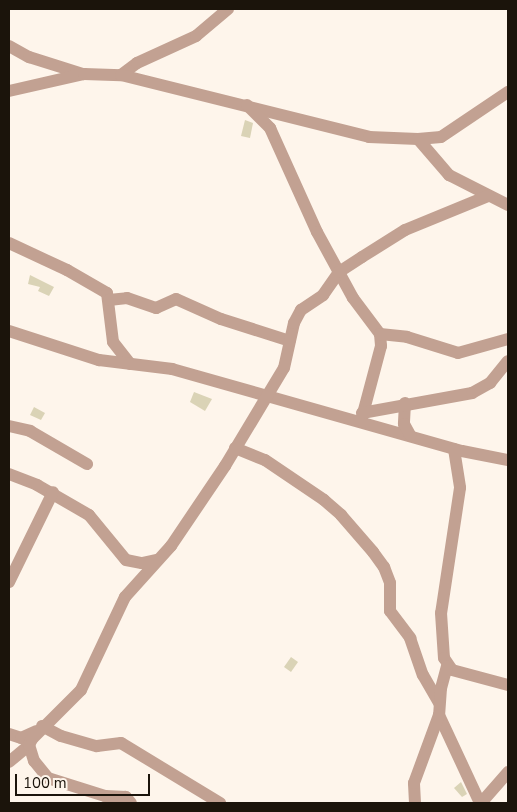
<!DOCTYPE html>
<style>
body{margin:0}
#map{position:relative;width:517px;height:812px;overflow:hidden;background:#fef5eb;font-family:"Nunito Sans",sans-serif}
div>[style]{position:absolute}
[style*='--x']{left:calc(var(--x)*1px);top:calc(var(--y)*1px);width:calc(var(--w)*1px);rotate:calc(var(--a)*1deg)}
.building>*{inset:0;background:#dad3b6}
.minor>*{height:12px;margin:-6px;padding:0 6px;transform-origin:6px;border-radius:6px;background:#c2a192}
span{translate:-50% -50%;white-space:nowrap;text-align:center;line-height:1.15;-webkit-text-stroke:5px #fef5eb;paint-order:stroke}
.frame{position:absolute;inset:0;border:10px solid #1b140b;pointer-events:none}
.scale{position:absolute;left:15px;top:774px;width:135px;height:22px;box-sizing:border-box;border:2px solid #1b140b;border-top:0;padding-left:6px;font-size:15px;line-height:18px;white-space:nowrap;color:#1b140b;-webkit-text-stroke:4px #fef5eb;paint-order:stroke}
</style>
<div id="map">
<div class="building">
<div style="clip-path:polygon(245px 120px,253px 123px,250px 138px,241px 136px)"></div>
<div style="clip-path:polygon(30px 275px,54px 287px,49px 296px,38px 291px,40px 287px,28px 284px)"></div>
<div style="clip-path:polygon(194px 392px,212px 399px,205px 411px,190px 402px)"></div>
<div style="clip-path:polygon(34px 407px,45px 413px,41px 420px,30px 415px)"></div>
<div style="clip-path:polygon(291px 657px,298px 662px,291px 672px,284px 667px)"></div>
<div style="clip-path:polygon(461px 782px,467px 794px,462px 797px,454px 788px)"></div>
</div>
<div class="minor">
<div style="--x:9;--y:46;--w:23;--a:29"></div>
<div style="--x:29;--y:57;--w:57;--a:17.5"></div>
<div style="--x:121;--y:75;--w:20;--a:-37"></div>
<div style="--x:137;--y:63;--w:65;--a:-24.6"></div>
<div style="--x:196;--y:36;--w:42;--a:-40.2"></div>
<div style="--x:9;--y:91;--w:77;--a:-12.8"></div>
<div style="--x:84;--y:74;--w:37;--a:2"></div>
<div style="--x:121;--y:75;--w:256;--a:14"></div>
<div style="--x:369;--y:137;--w:49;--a:2.3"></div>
<div style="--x:418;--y:139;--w:23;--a:-5"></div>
<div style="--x:441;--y:137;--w:81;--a:-33.9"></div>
<div style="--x:247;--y:105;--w:33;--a:45"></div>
<div style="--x:270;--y:128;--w:114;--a:65.7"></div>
<div style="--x:317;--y:232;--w:75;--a:61.4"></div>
<div style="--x:353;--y:298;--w:45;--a:53.1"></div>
<div style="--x:380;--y:334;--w:12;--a:85"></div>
<div style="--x:381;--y:346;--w:78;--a:104.9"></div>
<div style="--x:418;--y:139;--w:48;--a:49.3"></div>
<div style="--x:449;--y:175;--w:66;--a:27"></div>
<div style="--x:9;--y:243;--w:64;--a:25"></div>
<div style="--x:67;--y:270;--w:46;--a:29.9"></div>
<div style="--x:107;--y:293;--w:49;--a:83"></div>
<div style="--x:113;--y:342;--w:28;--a:52"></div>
<div style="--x:109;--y:300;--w:18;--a:-6"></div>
<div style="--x:127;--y:298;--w:31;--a:19"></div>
<div style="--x:156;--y:308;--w:22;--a:-24"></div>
<div style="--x:176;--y:299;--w:49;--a:24"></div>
<div style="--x:221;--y:319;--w:72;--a:17.7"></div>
<div style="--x:9;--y:331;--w:95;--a:17.9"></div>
<div style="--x:99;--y:360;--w:74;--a:7"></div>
<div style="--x:172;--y:369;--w:301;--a:15.8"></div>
<div style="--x:462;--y:451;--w:47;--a:11.1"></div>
<div style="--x:380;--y:334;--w:27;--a:6"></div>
<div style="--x:407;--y:337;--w:53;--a:17.4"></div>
<div style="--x:458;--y:353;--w:52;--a:-15.6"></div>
<div style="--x:405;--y:403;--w:21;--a:93"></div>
<div style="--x:404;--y:424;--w:13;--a:61"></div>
<div style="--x:362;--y:413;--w:112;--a:-10.3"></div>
<div style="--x:472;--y:393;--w:21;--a:-29"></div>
<div style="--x:490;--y:383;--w:28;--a:-51"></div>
<div style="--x:9;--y:426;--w:22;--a:13"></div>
<div style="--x:30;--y:431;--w:66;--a:30.1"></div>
<div style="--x:235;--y:448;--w:32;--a:22"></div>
<div style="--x:265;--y:460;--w:71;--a:34.1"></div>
<div style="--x:324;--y:500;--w:23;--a:41"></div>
<div style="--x:341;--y:515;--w:49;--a:49.1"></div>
<div style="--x:373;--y:552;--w:19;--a:54"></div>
<div style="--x:384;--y:567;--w:17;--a:69"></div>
<div style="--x:390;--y:583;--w:28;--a:90"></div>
<div style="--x:390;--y:611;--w:34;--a:53"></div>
<div style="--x:410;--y:638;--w:39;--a:71"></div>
<div style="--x:423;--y:675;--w:32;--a:60"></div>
<div style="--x:454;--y:449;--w:39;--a:81"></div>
<div style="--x:460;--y:488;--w:126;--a:98.6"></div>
<div style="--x:441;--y:613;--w:45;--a:86.2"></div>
<div style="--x:444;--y:658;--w:14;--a:56"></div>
<div style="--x:452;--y:670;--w:58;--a:15"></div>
<div style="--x:9;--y:474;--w:30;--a:21"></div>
<div style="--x:37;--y:485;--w:60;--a:30"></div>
<div style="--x:89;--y:515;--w:58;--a:50.6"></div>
<div style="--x:126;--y:560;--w:16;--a:11"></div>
<div style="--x:142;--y:563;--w:14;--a:-12"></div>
<div style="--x:9;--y:582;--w:100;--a:-63.9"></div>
<div style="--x:447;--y:666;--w:23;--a:105"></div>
<div style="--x:441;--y:688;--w:27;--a:94"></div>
<div style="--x:439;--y:715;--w:97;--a:65"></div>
<div style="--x:42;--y:726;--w:21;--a:28"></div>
<div style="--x:61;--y:736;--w:37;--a:16"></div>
<div style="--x:97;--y:746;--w:24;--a:-7"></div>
<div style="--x:121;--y:743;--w:116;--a:31.2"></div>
<div style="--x:9;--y:734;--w:13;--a:18"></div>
<div style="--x:21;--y:738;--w:17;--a:-24"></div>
<div style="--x:9;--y:762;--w:26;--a:-40"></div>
<div style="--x:131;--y:803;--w:8;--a:-130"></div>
<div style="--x:126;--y:797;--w:21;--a:-177"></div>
<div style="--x:105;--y:796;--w:60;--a:-162.5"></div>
<div style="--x:48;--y:778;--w:22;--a:-129"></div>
<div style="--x:34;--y:761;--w:17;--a:-107"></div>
<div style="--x:29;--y:745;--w:7;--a:-63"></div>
<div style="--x:32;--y:739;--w:69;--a:-45"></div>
<div style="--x:81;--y:690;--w:103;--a:-64.7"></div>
<div style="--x:125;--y:597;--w:69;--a:-48"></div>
<div style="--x:171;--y:546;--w:97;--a:-56"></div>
<div style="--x:225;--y:466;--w:114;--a:-59"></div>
<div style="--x:284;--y:368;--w:46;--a:-77.5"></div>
<div style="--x:294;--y:323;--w:15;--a:-62"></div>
<div style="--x:301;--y:310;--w:27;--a:-34"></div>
<div style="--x:323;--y:295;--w:28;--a:-55"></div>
<div style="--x:339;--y:272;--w:27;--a:-33"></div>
<div style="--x:362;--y:257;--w:51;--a:-32.1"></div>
<div style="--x:405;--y:230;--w:90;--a:-22.3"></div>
<div style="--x:415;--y:803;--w:20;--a:-93"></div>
<div style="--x:414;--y:783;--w:72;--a:-69.8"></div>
<div style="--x:481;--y:803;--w:41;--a:-48.9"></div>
</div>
<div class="frame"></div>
<div class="scale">100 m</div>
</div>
